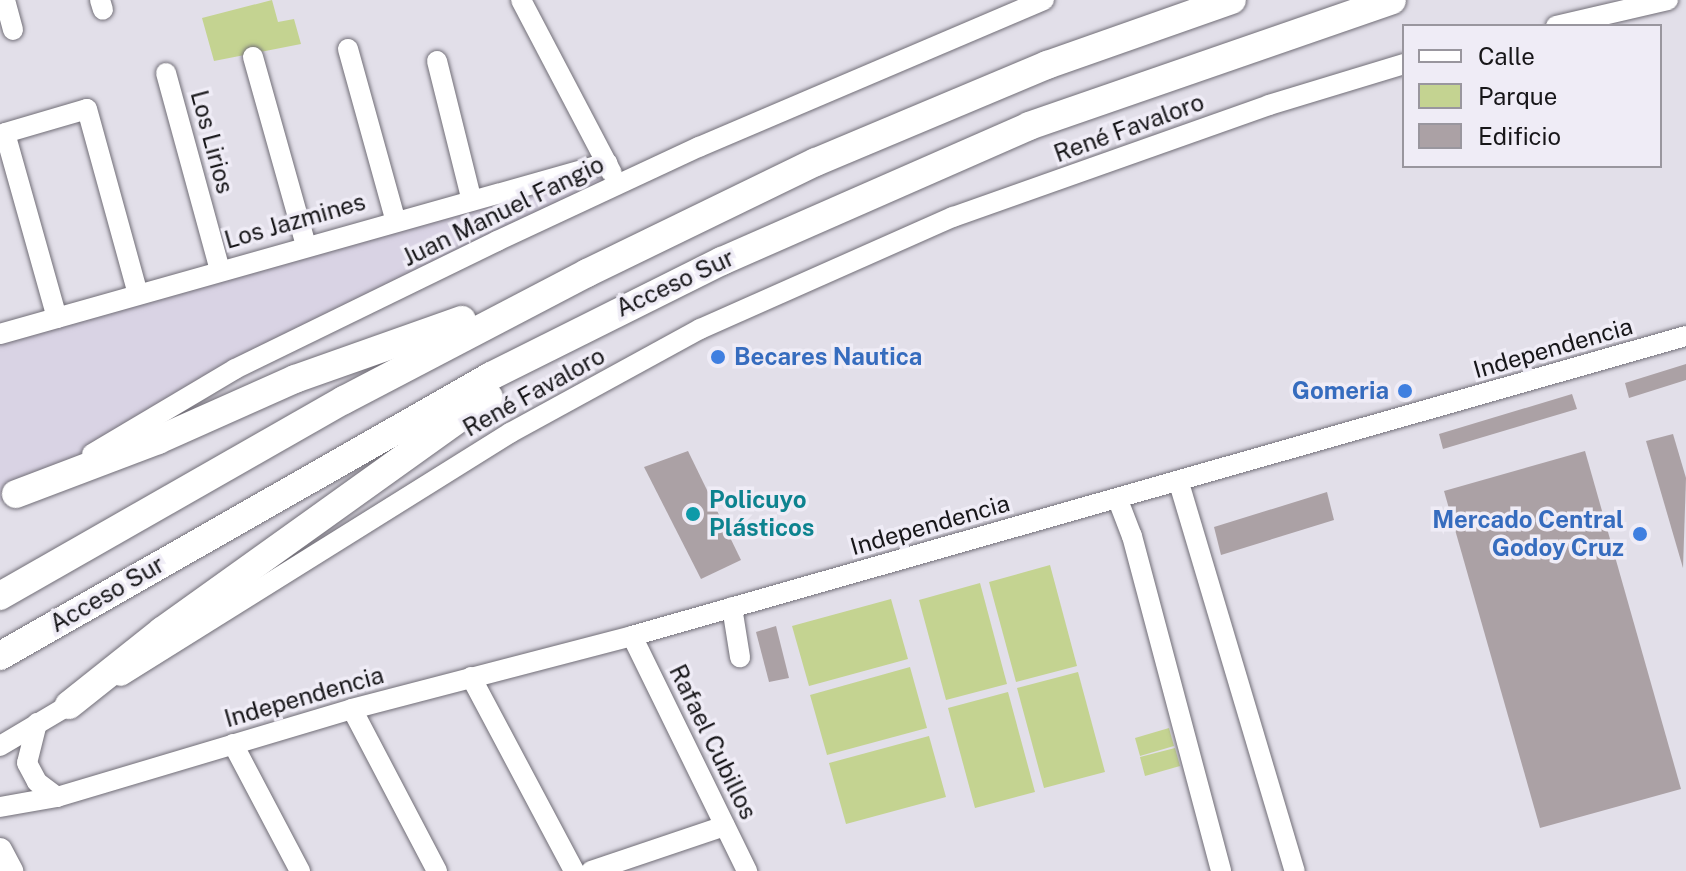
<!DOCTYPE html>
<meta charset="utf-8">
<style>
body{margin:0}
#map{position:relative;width:1686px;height:871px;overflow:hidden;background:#e2dfe9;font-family:"Public Sans",sans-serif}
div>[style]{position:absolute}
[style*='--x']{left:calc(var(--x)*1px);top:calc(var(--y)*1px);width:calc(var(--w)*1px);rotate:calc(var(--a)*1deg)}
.built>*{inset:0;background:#d9d3e4}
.green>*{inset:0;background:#c4d391}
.building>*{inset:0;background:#aba1a5}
.roads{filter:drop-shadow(0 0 2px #716e77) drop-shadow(0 0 2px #716e77)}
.minor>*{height:20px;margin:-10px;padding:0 10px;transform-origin:10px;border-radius:10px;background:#fff}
.major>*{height:24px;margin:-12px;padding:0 12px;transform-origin:12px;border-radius:12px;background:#fff}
.highway>*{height:28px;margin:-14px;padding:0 14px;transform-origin:14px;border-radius:14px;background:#fff}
.dots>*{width:22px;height:22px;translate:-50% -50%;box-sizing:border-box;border:4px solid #efecf6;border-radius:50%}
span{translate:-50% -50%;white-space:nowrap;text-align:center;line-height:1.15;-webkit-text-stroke:7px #efecf6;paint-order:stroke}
.street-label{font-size:24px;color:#171619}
.shop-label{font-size:24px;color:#366cbe;font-weight:700}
.left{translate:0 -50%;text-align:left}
.right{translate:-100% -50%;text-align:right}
.culture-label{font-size:24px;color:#0d838f;font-weight:700}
.legend{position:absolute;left:1402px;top:24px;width:260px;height:144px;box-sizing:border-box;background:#efecf6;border:2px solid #99969e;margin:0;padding:10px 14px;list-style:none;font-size:24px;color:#171619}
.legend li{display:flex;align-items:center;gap:16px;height:40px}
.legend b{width:40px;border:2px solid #99969e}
</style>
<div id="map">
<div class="built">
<div style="clip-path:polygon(607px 163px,618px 184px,497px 241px,0 502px,0 334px)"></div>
</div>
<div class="green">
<div style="clip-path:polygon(272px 0,278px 22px,294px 19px,301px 44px,214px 61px,202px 18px)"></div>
<div style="clip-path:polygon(1050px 565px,1077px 666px,1016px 682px,989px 582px)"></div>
<div style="clip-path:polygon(980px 583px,1007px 684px,946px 700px,919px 600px)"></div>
<div style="clip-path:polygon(891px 599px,908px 659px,809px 686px,792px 626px)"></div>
<div style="clip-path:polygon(910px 667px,927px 728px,827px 755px,810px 695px)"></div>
<div style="clip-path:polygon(1078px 672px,1105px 772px,1044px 788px,1017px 688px)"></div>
<div style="clip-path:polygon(1008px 692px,1035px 792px,975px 808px,948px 708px)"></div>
<div style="clip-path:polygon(1169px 728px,1174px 746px,1140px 756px,1135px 738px)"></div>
<div style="clip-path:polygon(929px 736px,946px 797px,846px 824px,829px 763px)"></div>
<div style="clip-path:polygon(1175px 748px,1180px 766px,1145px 776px,1140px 757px)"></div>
</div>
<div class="building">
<div style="clip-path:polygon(1686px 364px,1686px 380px,1629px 398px,1625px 383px)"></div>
<div style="clip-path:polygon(1572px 394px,1577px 409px,1443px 449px,1439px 434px)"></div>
<div style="clip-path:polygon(1673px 434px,1686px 478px,1683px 568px,1646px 441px)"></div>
<div style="clip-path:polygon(688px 451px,741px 560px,701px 579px,644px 467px)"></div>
<div style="clip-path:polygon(1585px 451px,1681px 789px,1540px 828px,1444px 491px)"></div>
<div style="clip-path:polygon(1327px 492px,1334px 520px,1221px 555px,1214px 527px)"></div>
<div style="clip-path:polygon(776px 626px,789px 678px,769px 682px,756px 632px)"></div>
</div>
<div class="roads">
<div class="minor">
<div style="--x:5;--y:0;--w:31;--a:75"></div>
<div style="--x:100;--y:0;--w:10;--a:73"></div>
<div style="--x:521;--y:0;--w:195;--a:62.3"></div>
<div style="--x:1556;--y:26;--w:115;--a:-13.1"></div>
<div style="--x:348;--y:49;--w:176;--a:74.5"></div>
<div style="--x:253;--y:57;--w:195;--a:74.3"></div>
<div style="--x:437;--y:61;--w:140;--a:76"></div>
<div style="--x:166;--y:73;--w:204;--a:74.7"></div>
<div style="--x:57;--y:318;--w:192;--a:-105.7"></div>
<div style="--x:5;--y:133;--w:85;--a:-16.3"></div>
<div style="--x:87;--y:109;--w:192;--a:74.6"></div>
<div style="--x:0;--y:334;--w:631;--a:-15.73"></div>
<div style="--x:92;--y:454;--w:166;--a:-30.7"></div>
<div style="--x:235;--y:369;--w:292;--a:-26"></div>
<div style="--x:497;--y:241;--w:223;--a:-25"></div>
<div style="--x:699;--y:147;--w:375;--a:-23.1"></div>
<div style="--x:1179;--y:483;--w:405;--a:73.4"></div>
<div style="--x:1118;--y:500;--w:39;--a:69"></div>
<div style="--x:1132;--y:536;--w:347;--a:75.1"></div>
<div style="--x:732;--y:607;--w:51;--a:80.9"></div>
<div style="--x:632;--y:636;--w:262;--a:63.9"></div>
<div style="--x:121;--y:676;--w:459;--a:-32"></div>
<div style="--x:510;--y:433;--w:217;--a:-28.7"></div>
<div style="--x:700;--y:329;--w:277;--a:-23.9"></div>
<div style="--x:953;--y:217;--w:335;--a:-19.5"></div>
<div style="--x:1269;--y:105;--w:141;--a:-16.9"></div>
<div style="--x:471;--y:677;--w:220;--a:62"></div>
<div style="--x:352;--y:709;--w:183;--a:62.3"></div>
<div style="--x:37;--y:723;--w:41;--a:104"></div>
<div style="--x:27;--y:763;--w:21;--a:62"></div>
<div style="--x:37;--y:782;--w:25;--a:37"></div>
<div style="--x:233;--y:744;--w:144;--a:62.2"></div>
<div style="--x:0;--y:746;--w:92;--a:-30.7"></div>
<div style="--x:0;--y:807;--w:58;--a:-10"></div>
<div style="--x:57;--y:797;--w:308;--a:-16.6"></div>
<div style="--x:352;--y:709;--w:289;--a:-14.6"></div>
<div style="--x:632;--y:636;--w:1096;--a:-15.89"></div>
<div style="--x:591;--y:871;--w:141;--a:-18.6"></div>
</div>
<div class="major">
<div style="--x:0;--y:850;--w:24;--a:62"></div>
</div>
<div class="highway">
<div style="--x:16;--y:494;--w:152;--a:-20.8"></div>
<div style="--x:158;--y:440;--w:150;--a:-24"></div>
<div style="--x:295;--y:379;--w:177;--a:-19.5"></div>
<div style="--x:0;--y:596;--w:396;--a:-29.7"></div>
<div style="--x:344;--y:400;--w:274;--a:-27.6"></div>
<div style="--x:587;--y:273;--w:254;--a:-25.9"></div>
<div style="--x:816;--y:162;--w:251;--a:-22.8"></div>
<div style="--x:1047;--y:65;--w:196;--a:-19.4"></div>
<div style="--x:0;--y:656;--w:565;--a:-29.69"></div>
<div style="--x:491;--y:376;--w:258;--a:-26.5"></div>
<div style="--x:722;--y:261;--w:335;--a:-23.7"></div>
<div style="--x:1029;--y:126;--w:384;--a:-19.1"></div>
<div style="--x:69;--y:705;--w:119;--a:-38.5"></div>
<div style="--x:162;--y:631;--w:402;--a:-35.6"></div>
</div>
</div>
<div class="dots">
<div style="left:718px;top:357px;background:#3f7fe0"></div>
<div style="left:1405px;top:391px;background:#3f7fe0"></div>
<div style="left:693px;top:514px;background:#0f9aa8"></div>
<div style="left:1640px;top:534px;background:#3f7fe0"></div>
</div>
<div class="street-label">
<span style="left:1129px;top:128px;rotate:-20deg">René Favaloro</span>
<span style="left:212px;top:142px;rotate:75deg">Los Lirios</span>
<span style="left:503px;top:211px;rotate:-26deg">Juan Manuel Fangio</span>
<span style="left:295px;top:221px;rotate:-16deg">Los Jazmines</span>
<span style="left:675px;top:283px;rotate:-25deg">Acceso Sur</span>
<span style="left:1553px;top:348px;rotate:-16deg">Independencia</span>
<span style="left:534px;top:392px;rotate:-29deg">René Favaloro</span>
<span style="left:930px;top:525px;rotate:-16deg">Independencia</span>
<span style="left:107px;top:594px;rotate:-30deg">Acceso Sur</span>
<span style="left:304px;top:697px;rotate:-16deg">Independencia</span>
<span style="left:713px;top:742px;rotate:64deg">Rafael Cubillos</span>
</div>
<div class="shop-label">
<span class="left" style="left:734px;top:357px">Becares Nautica</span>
<span class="right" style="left:1389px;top:391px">Gomeria</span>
<span class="right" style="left:1624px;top:534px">Mercado Central<br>Godoy Cruz</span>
</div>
<div class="culture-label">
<span class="left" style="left:709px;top:514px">Policuyo<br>Plásticos</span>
</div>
<ul class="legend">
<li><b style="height:10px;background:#fff"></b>Calle</li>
<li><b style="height:22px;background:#c4d391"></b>Parque</li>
<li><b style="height:22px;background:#aba1a5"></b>Edificio</li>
</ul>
</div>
